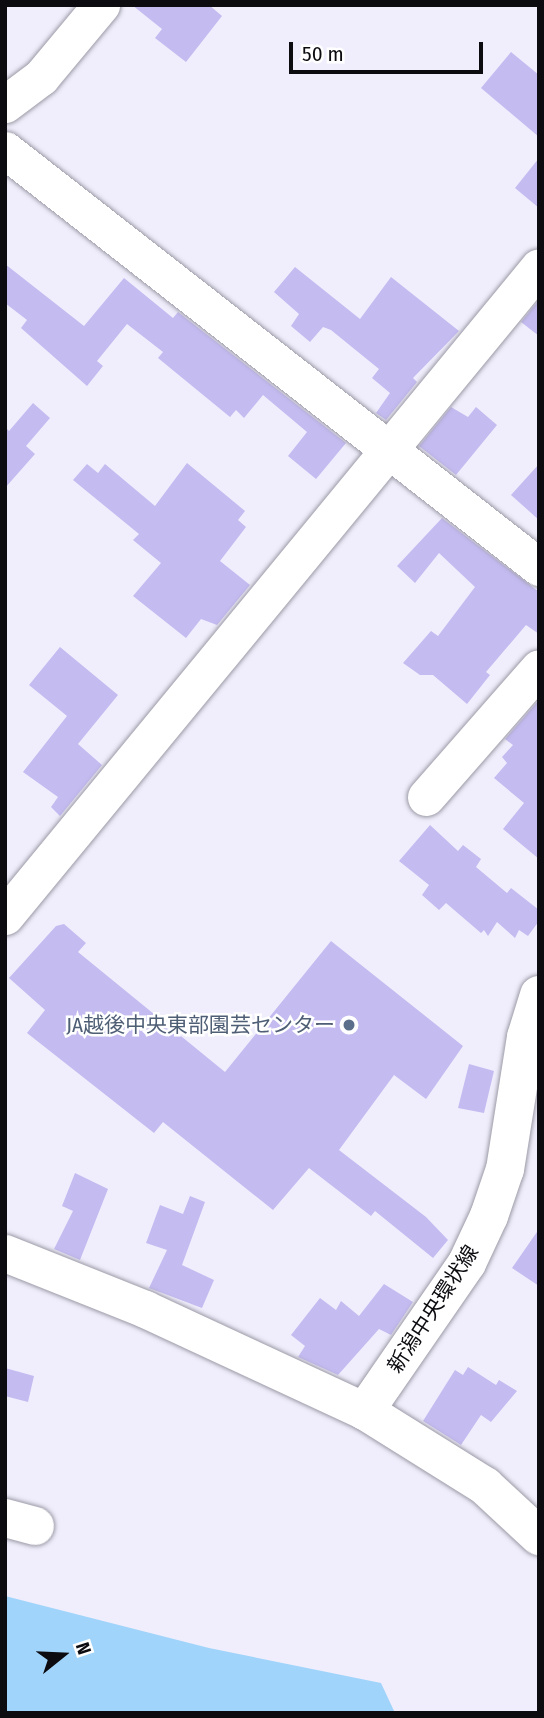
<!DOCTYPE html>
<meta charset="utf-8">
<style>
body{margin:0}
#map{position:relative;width:544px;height:1718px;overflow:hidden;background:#f0eefc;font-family:"Fira Sans Condensed","Noto Sans JP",sans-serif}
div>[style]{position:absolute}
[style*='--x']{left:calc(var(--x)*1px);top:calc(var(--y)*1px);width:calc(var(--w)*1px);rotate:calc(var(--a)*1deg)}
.water>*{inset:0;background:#a1d4fa}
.building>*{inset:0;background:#c4bbf1}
.roads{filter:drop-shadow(0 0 2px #9b9aa6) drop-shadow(0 0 2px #9b9aa6)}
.minor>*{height:37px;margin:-18.5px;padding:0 18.5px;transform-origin:18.5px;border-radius:18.5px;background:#fff}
.major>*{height:38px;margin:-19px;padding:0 19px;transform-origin:19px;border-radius:19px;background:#fff}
.dots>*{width:19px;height:19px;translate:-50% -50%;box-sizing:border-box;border:4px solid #fff;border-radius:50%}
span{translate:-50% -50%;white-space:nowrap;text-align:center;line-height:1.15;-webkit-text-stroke:5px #fff;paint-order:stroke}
.service-label{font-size:21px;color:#4e5e75}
.right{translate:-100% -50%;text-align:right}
.street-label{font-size:21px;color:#0c0b10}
.frame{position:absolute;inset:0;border:7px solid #0c0b10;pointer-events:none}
.north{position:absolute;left:28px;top:1620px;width:70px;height:70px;-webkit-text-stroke:5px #fff;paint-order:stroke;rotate:72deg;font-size:19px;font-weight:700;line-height:28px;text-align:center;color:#0c0b10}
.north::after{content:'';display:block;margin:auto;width:24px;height:32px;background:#0c0b10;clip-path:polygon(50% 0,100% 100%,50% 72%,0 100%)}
.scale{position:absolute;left:289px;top:42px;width:194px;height:32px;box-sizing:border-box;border:4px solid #0c0b10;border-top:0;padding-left:9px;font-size:21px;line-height:24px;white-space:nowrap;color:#0c0b10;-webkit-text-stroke:5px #fff;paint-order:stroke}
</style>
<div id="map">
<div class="water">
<div style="clip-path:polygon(5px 1596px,209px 1648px,381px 1683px,395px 1713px,5px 1713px)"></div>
</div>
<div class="building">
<div style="clip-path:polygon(132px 5px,209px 5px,222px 16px,186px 62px,155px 38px,162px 29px)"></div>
<div style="clip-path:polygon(511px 52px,539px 75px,539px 137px,481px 88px)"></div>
<div style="clip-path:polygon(539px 158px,539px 208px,515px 188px)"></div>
<div style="clip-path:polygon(5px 264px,84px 326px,124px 278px,173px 318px,178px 312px,346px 443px,316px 479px,288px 456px,307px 432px,263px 395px,244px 418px,236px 410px,230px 417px,158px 358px,163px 352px,127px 324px,97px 361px,103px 366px,87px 386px,21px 328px,27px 320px,5px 303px)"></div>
<div style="clip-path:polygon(295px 267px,360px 319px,391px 277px,459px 331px,413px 378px,417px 382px,386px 420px,376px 413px,390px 393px,372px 378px,379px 369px,331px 330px,323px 327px,310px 342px,291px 326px,299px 314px,274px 292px)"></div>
<div style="clip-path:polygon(539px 300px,539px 336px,521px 322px)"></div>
<div style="clip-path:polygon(33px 403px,50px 418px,26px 446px,35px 454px,5px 488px,5px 427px,9px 431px)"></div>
<div style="clip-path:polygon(451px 407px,468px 417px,476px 407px,497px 425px,456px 475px,419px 446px)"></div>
<div style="clip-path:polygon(187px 463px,245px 511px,238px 520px,246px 527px,220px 561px,250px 585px,217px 625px,201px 619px,186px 638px,133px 596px,161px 563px,133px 540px,139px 534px,73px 480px,87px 464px,98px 473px,105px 464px,155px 506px)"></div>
<div style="clip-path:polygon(539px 464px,539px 520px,511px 495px)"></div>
<div style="clip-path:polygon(442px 518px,539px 592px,539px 634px,526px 625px,486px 672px,490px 675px,467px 704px,433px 675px,420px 675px,403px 663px,431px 631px,438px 636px,475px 587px,439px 553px,415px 583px,397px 566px)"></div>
<div style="clip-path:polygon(60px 647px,118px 695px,78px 744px,102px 765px,60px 816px,51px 807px,58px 797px,23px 772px,67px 716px,29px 685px)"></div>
<div style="clip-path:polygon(539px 700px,539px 859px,503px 829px,524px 803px,494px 778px,507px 763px,502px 757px,513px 745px,505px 739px)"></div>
<div style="clip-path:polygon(430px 825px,458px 851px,463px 845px,481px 859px,476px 867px,507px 893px,511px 888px,539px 910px,539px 921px,528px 936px,519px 930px,515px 938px,497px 922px,488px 936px,484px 930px,481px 933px,446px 903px,439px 910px,422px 895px,429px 885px,399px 861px)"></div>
<div style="clip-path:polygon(64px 924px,86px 943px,78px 952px,225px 1072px,331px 941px,463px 1046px,426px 1099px,394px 1075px,339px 1150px,426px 1217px,448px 1240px,433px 1258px,375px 1211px,371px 1216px,309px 1168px,273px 1210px,163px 1122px,154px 1133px,27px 1033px,45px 1010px,9px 978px,56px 926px)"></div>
<div style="clip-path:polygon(469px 1064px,494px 1071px,484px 1113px,458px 1108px)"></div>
<div style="clip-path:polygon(75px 1173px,108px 1189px,80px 1260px,54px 1249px,73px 1211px,62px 1206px)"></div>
<div style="clip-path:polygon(190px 1196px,205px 1202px,182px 1265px,214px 1280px,202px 1308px,149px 1288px,167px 1250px,146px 1243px,160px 1205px,183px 1214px)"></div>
<div style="clip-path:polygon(539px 1229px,539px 1286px,512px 1268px)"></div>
<div style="clip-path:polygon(384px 1284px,413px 1302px,391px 1335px,379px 1329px,338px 1375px,298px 1357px,305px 1346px,291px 1335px,320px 1298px,336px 1310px,341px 1301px,359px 1316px)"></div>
<div style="clip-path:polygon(468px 1367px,496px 1385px,499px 1380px,517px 1391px,491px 1422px,481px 1415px,461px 1445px,423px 1421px,455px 1370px,463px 1375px)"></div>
<div style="clip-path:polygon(5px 1368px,34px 1376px,28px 1402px,5px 1396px)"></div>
</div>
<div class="roads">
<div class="minor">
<div style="--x:5;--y:104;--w:45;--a:-36.9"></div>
<div style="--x:41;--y:77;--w:94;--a:-50.2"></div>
<div style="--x:5;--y:150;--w:678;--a:37.99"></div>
<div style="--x:426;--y:797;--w:171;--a:-48.8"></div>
<div style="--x:5;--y:916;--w:840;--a:-50.55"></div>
<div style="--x:5;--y:1253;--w:151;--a:21.8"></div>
<div style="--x:145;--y:1309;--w:242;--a:24.9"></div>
</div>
<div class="major">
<div style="--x:539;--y:995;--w:44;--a:107.2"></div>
<div style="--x:526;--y:1037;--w:134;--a:99"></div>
<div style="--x:505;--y:1169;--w:50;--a:108.8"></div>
<div style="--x:489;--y:1216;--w:52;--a:115.1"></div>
<div style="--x:467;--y:1263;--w:180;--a:124.6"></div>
<div style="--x:365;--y:1411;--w:142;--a:32"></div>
<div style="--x:485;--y:1486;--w:74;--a:42.8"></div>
<div style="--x:5;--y:1518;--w:31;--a:15"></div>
</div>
</div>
<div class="dots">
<div style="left:349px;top:1025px;background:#5c6f8a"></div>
</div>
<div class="service-label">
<span class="right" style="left:335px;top:1025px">JA越後中央東部園芸センター</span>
</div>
<div class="street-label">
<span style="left:433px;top:1309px;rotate:-57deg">新潟中央環状線</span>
</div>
<div class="frame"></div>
<div class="north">N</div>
<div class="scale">50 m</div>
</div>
